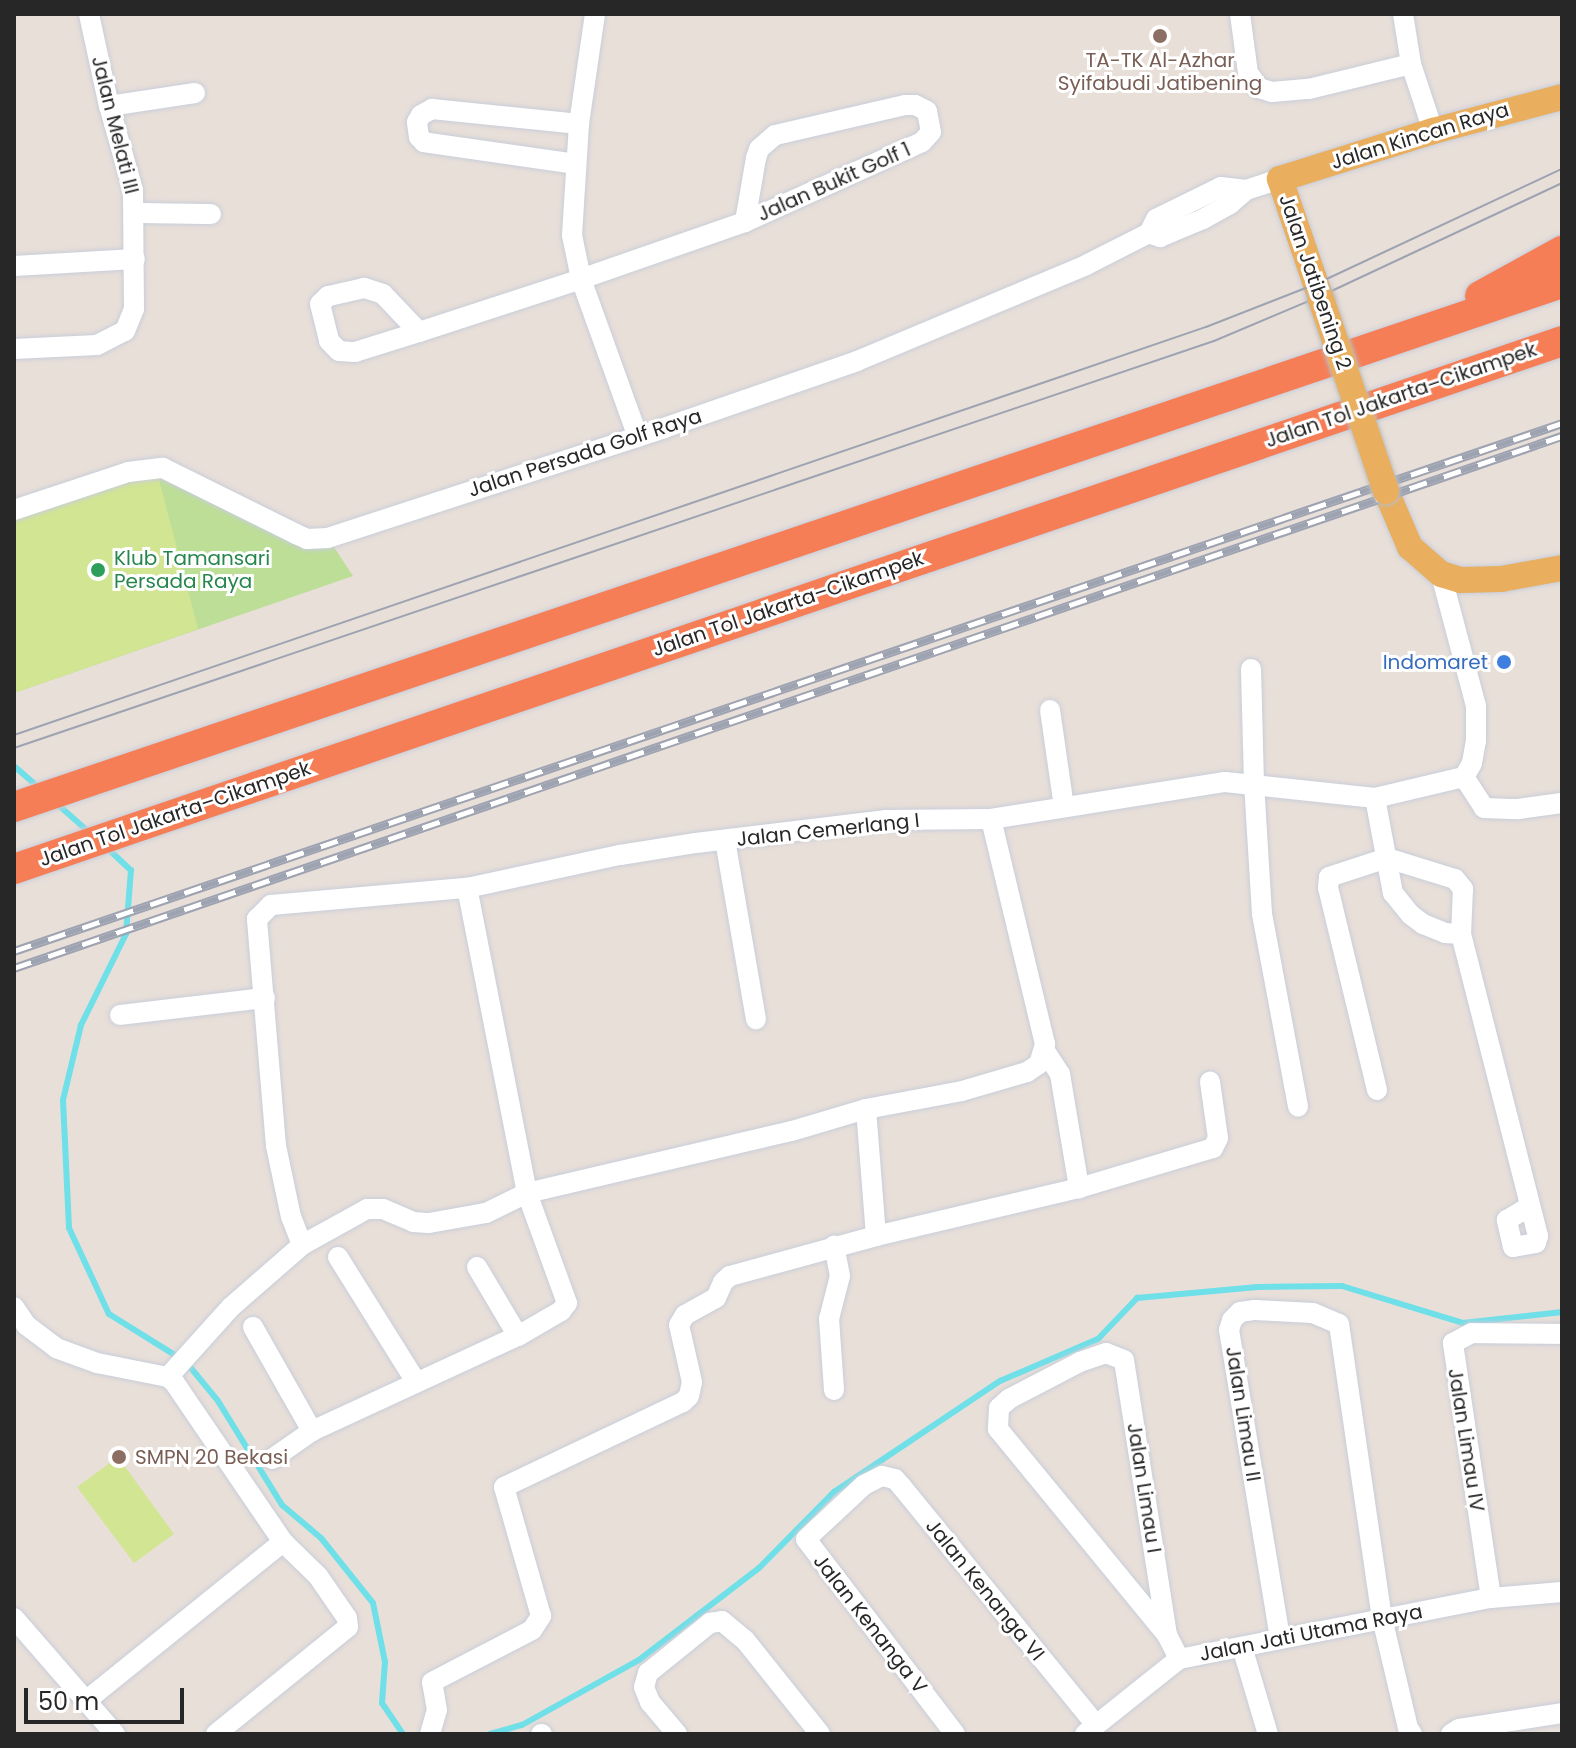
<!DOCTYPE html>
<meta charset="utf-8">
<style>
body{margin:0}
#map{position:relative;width:1576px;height:1748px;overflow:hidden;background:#e9dfd9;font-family:Poppins,sans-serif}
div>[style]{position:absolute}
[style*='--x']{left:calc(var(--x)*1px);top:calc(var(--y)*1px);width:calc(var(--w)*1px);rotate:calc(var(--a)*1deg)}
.green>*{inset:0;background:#bdde97}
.pitch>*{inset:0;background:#d2e593}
.stream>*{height:6px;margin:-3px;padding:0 3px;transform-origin:3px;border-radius:3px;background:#6fdfe8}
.roads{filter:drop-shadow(0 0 2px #c8ced9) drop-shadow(0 0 2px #c8ced9)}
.minor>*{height:20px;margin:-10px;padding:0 10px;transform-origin:10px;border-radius:10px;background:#fff}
.major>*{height:26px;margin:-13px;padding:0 13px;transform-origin:13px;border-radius:13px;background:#e9ae5e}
.highway>*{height:30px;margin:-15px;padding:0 15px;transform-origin:15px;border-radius:15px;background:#f67e57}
.tram>*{height:2px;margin:-1px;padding:0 1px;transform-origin:1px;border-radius:1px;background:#9da3b1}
.rail>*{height:9px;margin-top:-4.5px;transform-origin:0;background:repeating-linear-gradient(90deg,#fff 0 18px,#9da3b1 0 36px);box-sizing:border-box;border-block:2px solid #9da3b1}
.bridges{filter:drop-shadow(0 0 2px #bebebe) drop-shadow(0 0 2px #bebebe)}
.major-bridge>*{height:26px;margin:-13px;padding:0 13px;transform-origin:13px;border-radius:13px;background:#e9ae5e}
.dots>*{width:22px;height:22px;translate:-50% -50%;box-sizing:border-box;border:4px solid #fff;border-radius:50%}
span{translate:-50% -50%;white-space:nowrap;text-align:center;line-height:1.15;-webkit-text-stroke:6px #fff;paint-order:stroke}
.education-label{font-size:20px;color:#785e54}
.left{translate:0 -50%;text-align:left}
.street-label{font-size:20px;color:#272727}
.leisure-label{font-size:20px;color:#27864d}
.shop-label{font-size:20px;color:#366cbe}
.right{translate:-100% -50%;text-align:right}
.frame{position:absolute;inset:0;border:16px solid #272727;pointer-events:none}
.scale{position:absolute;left:24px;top:1688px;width:160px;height:36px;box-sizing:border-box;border:4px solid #272727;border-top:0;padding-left:10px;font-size:24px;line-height:28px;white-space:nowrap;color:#272727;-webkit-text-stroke:6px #fff;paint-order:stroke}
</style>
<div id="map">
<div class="green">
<div style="clip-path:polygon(156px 468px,328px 538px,353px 576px,14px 693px)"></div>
</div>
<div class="pitch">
<div style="clip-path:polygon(156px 468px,198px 629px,14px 693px,14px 512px)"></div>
<div style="clip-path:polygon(118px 1457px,174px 1534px,134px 1563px,77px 1487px)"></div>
</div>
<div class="stream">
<div style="--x:14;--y:766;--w:35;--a:41"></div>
<div style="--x:55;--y:802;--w:48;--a:41.6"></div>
<div style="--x:106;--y:847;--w:34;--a:43"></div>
<div style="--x:131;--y:870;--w:64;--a:94.5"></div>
<div style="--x:126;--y:934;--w:102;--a:116.3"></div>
<div style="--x:81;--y:1025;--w:77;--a:103.5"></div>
<div style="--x:63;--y:1100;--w:128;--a:87.3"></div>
<div style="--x:69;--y:1228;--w:95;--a:65.1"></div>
<div style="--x:109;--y:1314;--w:91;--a:31.9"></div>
<div style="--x:186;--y:1362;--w:50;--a:50.6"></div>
<div style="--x:218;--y:1401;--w:122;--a:58.4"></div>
<div style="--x:282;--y:1505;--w:51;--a:40.2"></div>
<div style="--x:321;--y:1538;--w:83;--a:51.3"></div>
<div style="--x:373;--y:1603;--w:60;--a:78.5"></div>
<div style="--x:385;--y:1662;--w:41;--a:94.2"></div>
<div style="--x:382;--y:1703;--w:37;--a:56"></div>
<div style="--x:490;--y:1734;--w:33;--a:-16"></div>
<div style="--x:522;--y:1725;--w:134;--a:-29.1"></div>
<div style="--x:639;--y:1660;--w:151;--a:-37.5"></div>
<div style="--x:759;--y:1568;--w:107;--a:-45.4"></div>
<div style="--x:834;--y:1492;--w:200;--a:-33.8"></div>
<div style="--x:1000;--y:1381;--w:107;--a:-23.2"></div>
<div style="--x:1098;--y:1339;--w:57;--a:-46.4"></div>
<div style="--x:1137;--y:1298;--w:121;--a:-5.2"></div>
<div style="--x:1258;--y:1287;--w:84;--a:-0.7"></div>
<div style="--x:1342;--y:1286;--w:127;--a:17"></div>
<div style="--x:1463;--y:1323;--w:100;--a:-6.3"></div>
</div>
<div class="roads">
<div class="minor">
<div style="--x:595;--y:14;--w:111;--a:98.3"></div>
<div style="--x:579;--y:124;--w:111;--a:93.6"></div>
<div style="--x:572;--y:235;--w:45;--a:78.4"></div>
<div style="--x:581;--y:279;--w:168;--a:70.2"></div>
<div style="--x:1240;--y:14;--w:60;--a:82.3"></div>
<div style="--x:1248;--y:73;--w:19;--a:54"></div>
<div style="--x:1259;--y:88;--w:14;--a:17"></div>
<div style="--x:1272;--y:92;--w:37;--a:-5"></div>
<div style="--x:1309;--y:89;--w:105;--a:-13.8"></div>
<div style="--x:1403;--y:14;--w:51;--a:80.9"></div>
<div style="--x:1411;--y:64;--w:71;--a:71.8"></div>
<div style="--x:109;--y:106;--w:87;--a:-8.6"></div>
<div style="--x:576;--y:164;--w:154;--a:-171.8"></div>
<div style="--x:424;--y:142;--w:7;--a:-135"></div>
<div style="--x:419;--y:137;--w:15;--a:-98"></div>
<div style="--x:417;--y:122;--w:8;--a:-60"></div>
<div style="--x:421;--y:115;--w:13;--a:-29"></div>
<div style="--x:432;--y:109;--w:148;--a:5.8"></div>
<div style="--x:135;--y:213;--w:76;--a:0.8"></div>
<div style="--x:1149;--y:233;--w:12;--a:20"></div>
<div style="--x:1160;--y:237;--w:47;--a:-22.7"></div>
<div style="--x:1203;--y:219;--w:31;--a:-29"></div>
<div style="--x:1230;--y:204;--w:21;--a:-41"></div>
<div style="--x:1246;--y:190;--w:36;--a:-18"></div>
<div style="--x:14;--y:266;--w:121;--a:-3.3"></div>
<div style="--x:419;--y:332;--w:52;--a:-133.5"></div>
<div style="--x:383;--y:294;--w:20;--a:-162"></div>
<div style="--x:364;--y:288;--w:37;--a:167"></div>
<div style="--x:328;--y:296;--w:11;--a:135"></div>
<div style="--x:320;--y:304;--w:38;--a:76"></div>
<div style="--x:329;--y:341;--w:14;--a:45"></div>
<div style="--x:339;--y:351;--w:16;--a:4"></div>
<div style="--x:355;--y:352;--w:67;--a:-17.4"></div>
<div style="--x:419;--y:332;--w:170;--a:-18.1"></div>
<div style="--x:581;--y:279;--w:174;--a:-19.2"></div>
<div style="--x:745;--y:222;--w:194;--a:-24.3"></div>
<div style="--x:922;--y:142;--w:13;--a:-48"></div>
<div style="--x:931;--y:132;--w:21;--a:-101"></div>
<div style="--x:927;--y:111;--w:13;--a:-153"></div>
<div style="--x:915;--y:105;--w:10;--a:180"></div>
<div style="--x:905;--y:105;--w:133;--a:167"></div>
<div style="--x:775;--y:135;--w:21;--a:139"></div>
<div style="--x:759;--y:149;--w:9;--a:108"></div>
<div style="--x:756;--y:158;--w:65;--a:99.8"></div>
<div style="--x:14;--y:349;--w:83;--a:-2.8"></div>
<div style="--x:97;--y:345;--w:31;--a:-27"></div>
<div style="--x:125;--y:331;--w:24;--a:-68"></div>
<div style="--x:134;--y:309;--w:119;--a:-90.5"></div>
<div style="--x:133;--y:190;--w:87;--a:-105.9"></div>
<div style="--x:109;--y:106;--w:94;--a:-102.3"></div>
<div style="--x:14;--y:510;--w:120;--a:-18.4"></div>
<div style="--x:128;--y:472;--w:35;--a:-7"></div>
<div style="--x:163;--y:468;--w:148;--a:26.4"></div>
<div style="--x:296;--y:534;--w:12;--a:24"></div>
<div style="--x:307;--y:539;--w:21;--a:-3"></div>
<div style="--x:328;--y:538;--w:354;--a:-18.1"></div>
<div style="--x:664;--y:428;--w:204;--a:-19.1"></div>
<div style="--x:857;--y:361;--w:248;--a:-22.7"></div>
<div style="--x:1086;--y:265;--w:71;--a:-26.9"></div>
<div style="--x:1149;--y:233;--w:16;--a:-63"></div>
<div style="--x:1156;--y:219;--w:72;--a:-26.2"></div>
<div style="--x:1221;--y:187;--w:25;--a:7"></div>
<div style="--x:1251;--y:669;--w:114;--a:88.5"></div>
<div style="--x:1254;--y:783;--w:131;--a:86.5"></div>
<div style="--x:1262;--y:914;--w:196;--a:79.4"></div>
<div style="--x:1050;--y:710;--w:98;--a:81.8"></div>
<div style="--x:1464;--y:777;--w:37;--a:57"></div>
<div style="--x:1484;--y:808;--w:34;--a:2"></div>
<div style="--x:1518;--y:809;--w:44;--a:-7.8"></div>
<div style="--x:1375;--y:798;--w:97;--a:79.3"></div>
<div style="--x:1393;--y:893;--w:28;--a:51"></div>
<div style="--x:1411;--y:915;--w:15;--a:37"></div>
<div style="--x:1423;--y:924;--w:24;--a:22"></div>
<div style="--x:1445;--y:933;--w:16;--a:4"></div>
<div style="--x:1461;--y:934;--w:312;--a:75.7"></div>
<div style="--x:1538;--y:1236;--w:7;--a:106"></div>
<div style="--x:1536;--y:1243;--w:23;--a:170"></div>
<div style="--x:1513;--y:1247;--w:28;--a:-103"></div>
<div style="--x:1507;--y:1220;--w:26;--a:-31"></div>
<div style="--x:725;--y:840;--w:182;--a:80.2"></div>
<div style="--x:120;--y:1015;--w:146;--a:-6.7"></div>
<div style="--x:1045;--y:1051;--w:27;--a:57"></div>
<div style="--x:1060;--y:1074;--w:116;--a:80.5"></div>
<div style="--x:1377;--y:1090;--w:208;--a:-103.6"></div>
<div style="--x:1328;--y:888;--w:11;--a:-85"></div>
<div style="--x:1329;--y:877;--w:61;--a:-18.1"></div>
<div style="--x:1387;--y:858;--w:71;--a:17.2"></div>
<div style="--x:1455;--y:879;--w:13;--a:51"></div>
<div style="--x:1463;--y:889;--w:45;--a:92.5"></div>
<div style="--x:876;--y:1236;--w:209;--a:-13.3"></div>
<div style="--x:1079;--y:1188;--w:140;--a:-16.6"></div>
<div style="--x:1213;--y:1148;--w:11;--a:-63"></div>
<div style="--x:1218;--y:1138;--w:57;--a:-98.1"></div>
<div style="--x:302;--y:1245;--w:74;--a:-29"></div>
<div style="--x:367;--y:1209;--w:16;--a:0"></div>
<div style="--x:383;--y:1209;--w:33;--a:23"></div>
<div style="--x:413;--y:1222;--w:16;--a:4"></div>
<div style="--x:429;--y:1223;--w:58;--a:-10"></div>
<div style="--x:486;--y:1213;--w:46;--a:-26"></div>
<div style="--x:527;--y:1193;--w:272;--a:-13.2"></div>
<div style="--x:792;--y:1131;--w:77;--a:-16.6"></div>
<div style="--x:866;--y:1109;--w:98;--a:-10.6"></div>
<div style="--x:962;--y:1091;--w:68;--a:-16.3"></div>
<div style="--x:1027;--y:1072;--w:14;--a:-34"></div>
<div style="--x:1039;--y:1064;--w:21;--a:-73"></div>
<div style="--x:1045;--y:1044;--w:231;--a:-103.5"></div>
<div style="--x:338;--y:1257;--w:147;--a:58"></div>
<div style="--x:477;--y:1267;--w:80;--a:59.3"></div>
<div style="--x:14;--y:1307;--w:22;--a:56"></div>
<div style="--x:26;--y:1325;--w:38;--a:37"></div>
<div style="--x:56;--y:1348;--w:44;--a:20.1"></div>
<div style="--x:97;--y:1363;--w:72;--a:11.2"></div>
<div style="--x:168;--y:1377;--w:8;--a:40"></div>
<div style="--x:174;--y:1382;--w:194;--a:55.7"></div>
<div style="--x:283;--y:1542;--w:49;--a:44.2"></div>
<div style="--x:318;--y:1576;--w:51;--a:55.4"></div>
<div style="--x:347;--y:1618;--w:9;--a:84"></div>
<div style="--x:348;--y:1627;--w:170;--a:141"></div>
<div style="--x:253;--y:1327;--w:120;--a:60.4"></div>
<div style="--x:168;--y:1377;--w:94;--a:-48"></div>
<div style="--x:231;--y:1307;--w:94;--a:-41.1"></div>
<div style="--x:302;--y:1245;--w:30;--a:-111"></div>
<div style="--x:291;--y:1217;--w:73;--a:-101.9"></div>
<div style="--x:276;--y:1146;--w:228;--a:-94.8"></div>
<div style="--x:257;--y:919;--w:20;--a:-45"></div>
<div style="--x:271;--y:905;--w:197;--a:-5"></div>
<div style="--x:467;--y:888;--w:157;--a:-12.2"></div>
<div style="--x:620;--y:855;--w:77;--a:-9"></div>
<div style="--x:696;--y:843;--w:190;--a:-6.9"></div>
<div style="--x:885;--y:820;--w:106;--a:-0.5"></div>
<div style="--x:991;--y:819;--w:237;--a:-9"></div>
<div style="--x:1225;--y:782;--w:151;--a:6.1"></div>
<div style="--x:1375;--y:798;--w:91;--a:-13.3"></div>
<div style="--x:1464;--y:777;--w:16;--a:-60"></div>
<div style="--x:1472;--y:763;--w:22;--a:-80"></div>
<div style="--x:1476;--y:741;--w:35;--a:-90"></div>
<div style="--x:1476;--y:706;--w:137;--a:-104.9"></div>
<div style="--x:834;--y:1390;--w:71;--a:-94"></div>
<div style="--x:829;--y:1319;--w:44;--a:-75.7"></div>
<div style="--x:840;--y:1276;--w:31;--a:-101"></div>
<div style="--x:272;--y:1459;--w:49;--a:-35"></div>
<div style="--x:312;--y:1431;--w:227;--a:-24.8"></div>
<div style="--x:518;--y:1336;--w:50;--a:-30.2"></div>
<div style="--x:561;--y:1311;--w:10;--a:-53"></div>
<div style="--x:567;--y:1303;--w:117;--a:-110"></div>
<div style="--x:527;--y:1193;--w:311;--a:-101.1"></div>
<div style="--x:1491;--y:1598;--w:258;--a:-98.5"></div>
<div style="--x:1453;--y:1343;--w:21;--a:-28"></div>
<div style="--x:1472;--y:1333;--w:90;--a:0.6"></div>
<div style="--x:14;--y:1618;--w:154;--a:49"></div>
<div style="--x:1167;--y:1635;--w:278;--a:-98.9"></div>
<div style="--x:1124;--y:1360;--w:19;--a:-159"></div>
<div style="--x:1106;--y:1353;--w:28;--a:161"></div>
<div style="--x:1080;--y:1362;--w:80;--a:152.5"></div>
<div style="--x:1009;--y:1399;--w:13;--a:138"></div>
<div style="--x:999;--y:1408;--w:21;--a:93"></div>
<div style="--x:998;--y:1429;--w:266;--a:50.6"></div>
<div style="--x:1167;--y:1635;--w:27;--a:63"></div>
<div style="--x:1280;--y:1638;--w:312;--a:-99.4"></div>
<div style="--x:1229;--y:1330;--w:10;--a:-73"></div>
<div style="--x:1232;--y:1320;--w:11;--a:-45"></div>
<div style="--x:1240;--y:1312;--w:15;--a:-8"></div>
<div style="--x:1255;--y:1310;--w:58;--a:3"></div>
<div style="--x:1313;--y:1313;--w:28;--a:23"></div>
<div style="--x:1339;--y:1324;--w:297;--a:81.7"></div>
<div style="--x:1382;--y:1618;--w:113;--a:76.7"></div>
<div style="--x:1408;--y:1728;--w:7;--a:56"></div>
<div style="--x:1242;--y:1647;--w:91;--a:73.4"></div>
<div style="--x:87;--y:1700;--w:252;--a:-38.9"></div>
<div style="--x:430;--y:1734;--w:25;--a:-74"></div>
<div style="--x:437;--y:1710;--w:28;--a:-100"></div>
<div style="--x:432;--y:1682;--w:113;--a:-27.5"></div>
<div style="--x:532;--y:1630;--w:17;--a:-57"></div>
<div style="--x:541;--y:1616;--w:134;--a:-106"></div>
<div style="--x:504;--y:1487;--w:198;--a:-25.4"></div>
<div style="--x:683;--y:1402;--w:8;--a:-45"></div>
<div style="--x:689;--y:1396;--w:14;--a:-78"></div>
<div style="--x:692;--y:1382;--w:58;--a:-102.8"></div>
<div style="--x:679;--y:1325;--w:12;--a:-59"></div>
<div style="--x:685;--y:1315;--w:35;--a:-29"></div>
<div style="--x:716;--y:1298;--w:17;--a:-66"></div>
<div style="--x:723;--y:1282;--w:9;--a:-41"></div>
<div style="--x:730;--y:1276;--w:151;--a:-15.3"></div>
<div style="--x:876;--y:1236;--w:127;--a:-94.5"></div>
<div style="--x:541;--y:1734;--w:1;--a:0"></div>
<div style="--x:677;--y:1734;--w:42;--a:-130.2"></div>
<div style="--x:650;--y:1702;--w:16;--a:-112"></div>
<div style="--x:644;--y:1687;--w:15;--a:-74"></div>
<div style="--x:648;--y:1673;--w:80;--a:-38.9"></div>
<div style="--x:710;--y:1623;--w:12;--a:-9"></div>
<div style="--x:722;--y:1621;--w:30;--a:40"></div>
<div style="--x:745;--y:1640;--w:120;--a:51.4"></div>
<div style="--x:955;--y:1734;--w:245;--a:-127.4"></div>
<div style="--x:806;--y:1539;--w:79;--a:-43"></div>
<div style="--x:864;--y:1485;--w:20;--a:-27"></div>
<div style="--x:882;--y:1476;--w:13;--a:13"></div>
<div style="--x:895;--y:1479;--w:11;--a:49"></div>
<div style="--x:902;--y:1487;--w:307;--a:50.8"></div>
<div style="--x:1085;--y:1734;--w:120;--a:-38.6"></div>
<div style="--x:1179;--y:1659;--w:318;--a:-11.1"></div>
<div style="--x:1491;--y:1598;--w:71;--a:-4.8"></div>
<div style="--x:1451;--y:1734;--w:9;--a:-32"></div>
<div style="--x:1459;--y:1729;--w:104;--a:-8.8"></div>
</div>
<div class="major">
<div style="--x:1321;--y:299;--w:127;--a:-108.9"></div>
<div style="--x:1280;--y:179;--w:160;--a:-17.4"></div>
<div style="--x:1433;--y:131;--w:133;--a:-14.8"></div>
<div style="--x:1386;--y:491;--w:61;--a:66.8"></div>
<div style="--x:1410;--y:547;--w:41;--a:41.1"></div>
<div style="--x:1441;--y:574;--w:21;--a:17"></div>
<div style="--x:1461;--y:580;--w:40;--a:-1.4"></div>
<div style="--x:1501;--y:579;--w:62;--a:-10.2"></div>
</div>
<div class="highway">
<div style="--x:1480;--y:296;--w:94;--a:-28.8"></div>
<div style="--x:14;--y:807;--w:1634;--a:-18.7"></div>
<div style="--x:14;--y:869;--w:1636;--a:-18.83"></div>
</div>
</div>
<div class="tram">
<div style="--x:14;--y:735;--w:1260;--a:-18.9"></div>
<div style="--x:1206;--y:327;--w:118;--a:-21.4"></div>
<div style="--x:1316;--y:284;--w:272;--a:-25.1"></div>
<div style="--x:14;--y:748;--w:1267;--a:-18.74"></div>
<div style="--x:1214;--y:341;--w:118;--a:-22.9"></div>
<div style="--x:1323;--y:295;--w:264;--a:-25.1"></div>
</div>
<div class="rail">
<div style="--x:14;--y:951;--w:1636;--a:-18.83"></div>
<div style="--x:14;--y:968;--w:1637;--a:-18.97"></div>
</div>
<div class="bridges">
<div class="major-bridge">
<div style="--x:1321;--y:299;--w:203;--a:71.3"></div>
</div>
</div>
<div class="dots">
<div style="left:1160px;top:36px;background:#8d6e63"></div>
<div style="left:98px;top:570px;background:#2e9e5b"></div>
<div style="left:1504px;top:662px;background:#3f7fe0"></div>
<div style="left:119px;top:1457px;background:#8d6e63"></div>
</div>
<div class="education-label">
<span style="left:1160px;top:72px">TA-TK Al-Azhar<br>Syifabudi Jatibening</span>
<span class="left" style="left:135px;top:1457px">SMPN 20 Bekasi</span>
</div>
<div class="street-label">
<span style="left:115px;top:125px;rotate:76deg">Jalan Melati III</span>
<span style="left:1420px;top:136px;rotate:-17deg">Jalan Kincan Raya</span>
<span style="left:834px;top:182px;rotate:-24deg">Jalan Bukit Golf 1</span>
<span style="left:1315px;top:282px;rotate:71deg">Jalan Jatibening 2</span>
<span style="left:1401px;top:395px;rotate:-19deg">Jalan Tol Jakarta–Cikampek</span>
<span style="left:585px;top:453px;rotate:-18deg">Jalan Persada Golf Raya</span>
<span style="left:788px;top:604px;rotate:-19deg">Jalan Tol Jakarta–Cikampek</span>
<span style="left:175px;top:814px;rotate:-19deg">Jalan Tol Jakarta–Cikampek</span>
<span style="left:828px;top:830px;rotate:-6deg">Jalan Cemerlang I</span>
<span style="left:1243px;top:1414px;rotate:81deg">Jalan Limau II</span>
<span style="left:1466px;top:1440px;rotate:81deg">Jalan Limau IV</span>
<span style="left:1144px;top:1488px;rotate:81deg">Jalan Limau I</span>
<span style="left:985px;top:1590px;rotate:51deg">Jalan Kenanga VI</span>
<span style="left:870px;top:1624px;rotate:52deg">Jalan Kenanga V</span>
<span style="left:1311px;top:1633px;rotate:-11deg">Jalan Jati Utama Raya</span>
</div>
<div class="leisure-label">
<span class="left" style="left:114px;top:570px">Klub Tamansari<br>Persada Raya</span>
</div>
<div class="shop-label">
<span class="right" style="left:1488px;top:662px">Indomaret</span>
</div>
<div class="frame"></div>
<div class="scale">50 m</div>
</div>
